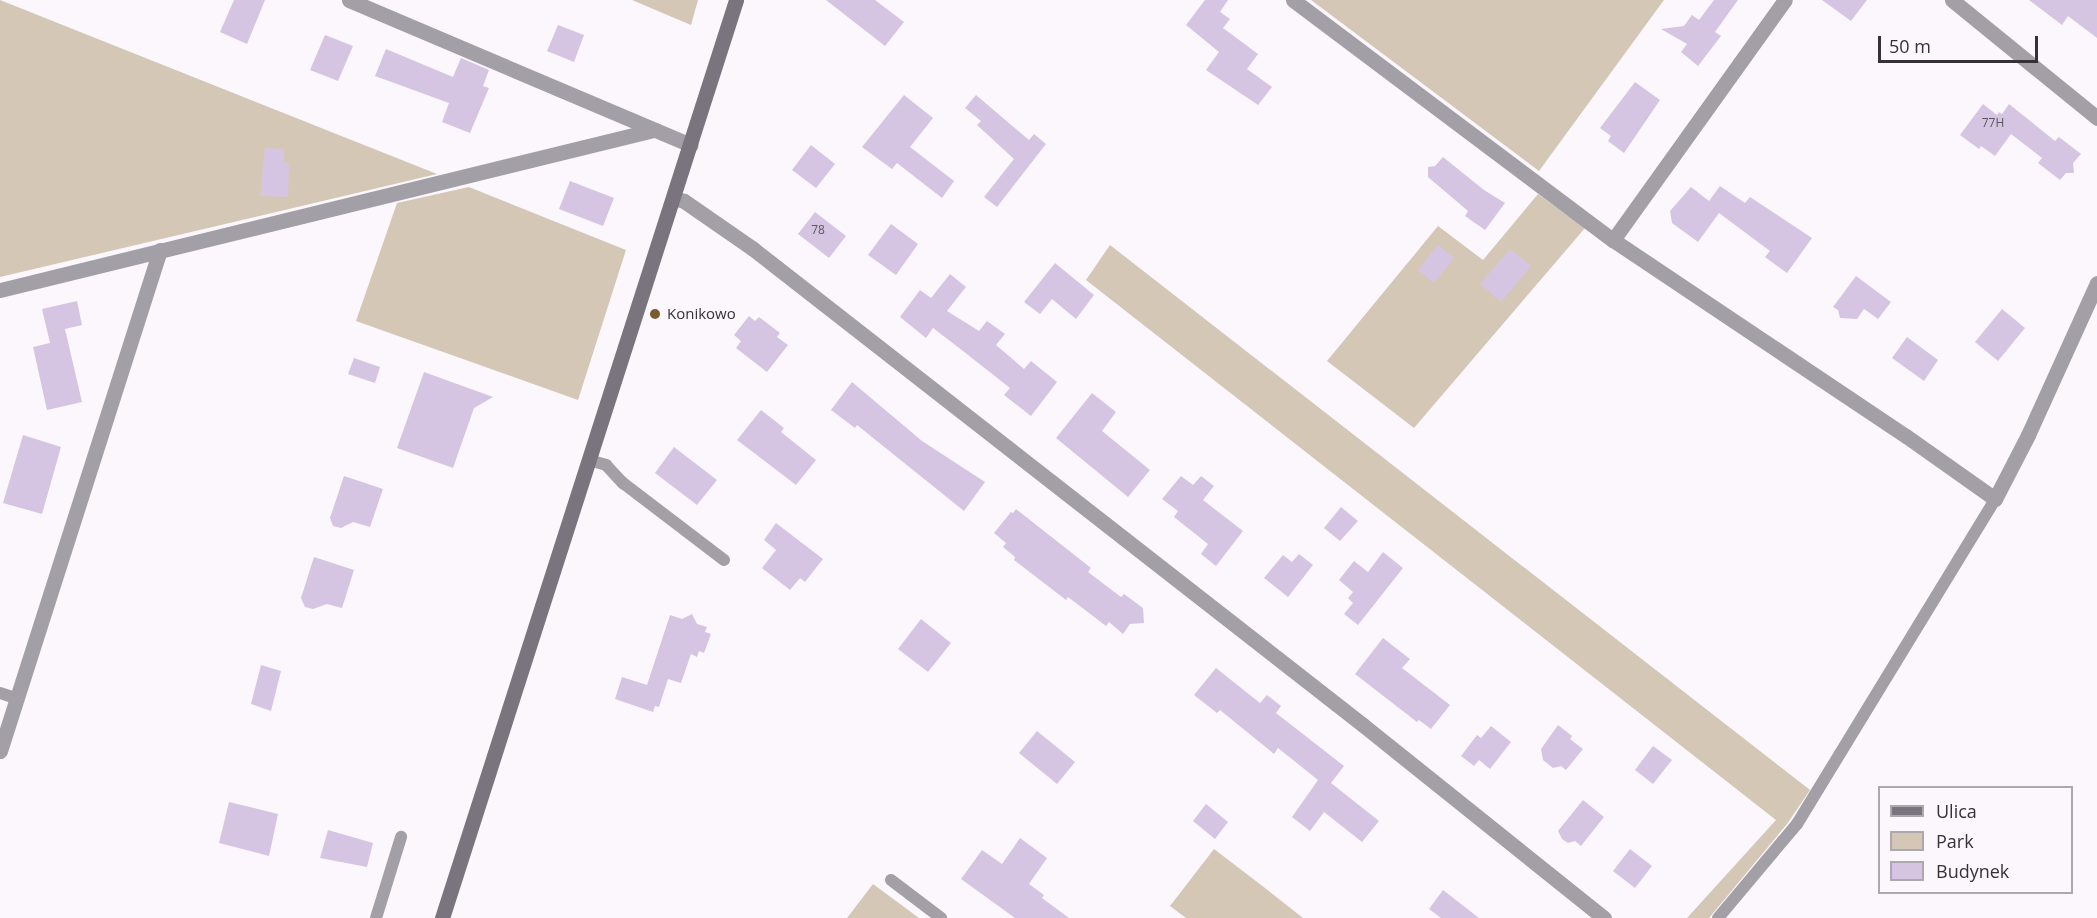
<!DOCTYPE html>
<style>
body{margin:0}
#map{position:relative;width:2097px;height:918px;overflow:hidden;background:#fbf7fd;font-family:"Open Sans",sans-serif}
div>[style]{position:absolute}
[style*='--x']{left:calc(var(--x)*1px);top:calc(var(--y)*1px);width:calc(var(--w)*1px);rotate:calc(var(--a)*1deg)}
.green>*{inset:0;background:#d4c7b6}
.building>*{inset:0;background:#d6c5e2}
.service>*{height:12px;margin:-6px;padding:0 6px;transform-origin:6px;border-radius:6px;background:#a39fa6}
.minor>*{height:15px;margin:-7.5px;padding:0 7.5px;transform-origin:7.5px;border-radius:7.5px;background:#a39fa6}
.secondary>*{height:15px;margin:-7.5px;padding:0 7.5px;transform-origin:7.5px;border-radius:7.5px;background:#7a747e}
.dots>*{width:16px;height:16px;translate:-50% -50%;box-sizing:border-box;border:3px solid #fbf7fd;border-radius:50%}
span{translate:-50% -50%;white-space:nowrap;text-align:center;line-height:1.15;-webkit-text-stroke:4.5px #fbf7fd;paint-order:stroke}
.number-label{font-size:12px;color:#5c5662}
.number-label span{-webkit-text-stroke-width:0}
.poi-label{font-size:15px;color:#343137}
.left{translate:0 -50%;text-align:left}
.legend{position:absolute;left:1878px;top:786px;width:195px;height:108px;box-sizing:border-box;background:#fbf7fd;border:2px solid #aba8ae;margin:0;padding:8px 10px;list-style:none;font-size:18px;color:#343137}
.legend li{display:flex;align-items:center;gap:12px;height:30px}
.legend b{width:30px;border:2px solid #aba8ae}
.scale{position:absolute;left:1878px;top:36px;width:160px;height:27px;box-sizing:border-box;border:3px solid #343137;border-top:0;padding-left:8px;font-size:18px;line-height:21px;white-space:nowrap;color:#343137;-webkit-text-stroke:4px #fbf7fd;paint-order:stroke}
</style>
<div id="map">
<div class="green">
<div style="clip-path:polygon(0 0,437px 174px,0 277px)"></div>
<div style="clip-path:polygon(632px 0,698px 0,691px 25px)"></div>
<div style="clip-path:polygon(1311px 0,1664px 0,1539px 171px)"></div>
<div style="clip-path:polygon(469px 187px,626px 250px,578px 400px,356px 321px,397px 203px)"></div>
<div style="clip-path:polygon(1538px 194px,1585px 228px,1414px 428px,1327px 361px,1438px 226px,1483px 260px)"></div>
<div style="clip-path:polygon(1110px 245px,1810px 790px,1787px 824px,1709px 918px,1687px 918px,1776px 820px,1086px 280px)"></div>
<div style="clip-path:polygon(1214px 849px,1265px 888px,1303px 918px,1186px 918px,1170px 906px)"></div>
<div style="clip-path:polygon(873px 884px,919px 918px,847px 918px)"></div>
</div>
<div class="building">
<div style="clip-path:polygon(234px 0,265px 0,247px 44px,220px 32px)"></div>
<div style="clip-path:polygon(826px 0,875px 0,904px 22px,885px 46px)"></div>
<div style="clip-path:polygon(1205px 0,1228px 0,1220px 12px,1230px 19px,1223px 28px,1258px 54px,1247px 69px,1272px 87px,1258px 105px,1206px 70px,1219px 52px,1186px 25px)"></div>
<div style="clip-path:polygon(1714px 0,1738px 0,1715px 32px,1721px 36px,1698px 66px,1681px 52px,1687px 44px,1661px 29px,1684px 26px,1692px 15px,1699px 20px)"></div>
<div style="clip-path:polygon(1822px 0,1867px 0,1851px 21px)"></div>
<div style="clip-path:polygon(2029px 0,2097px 0,2097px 38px,2068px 16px,2062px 25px)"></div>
<div style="clip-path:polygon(558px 25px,584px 35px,574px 62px,547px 51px)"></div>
<div style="clip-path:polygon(325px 35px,353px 46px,338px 81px,310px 70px)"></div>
<div style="clip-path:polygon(386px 49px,453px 77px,461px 58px,489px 70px,483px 86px,489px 88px,470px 133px,442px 122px,449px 103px,375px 76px)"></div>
<div style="clip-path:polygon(1635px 82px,1660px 100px,1624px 153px,1608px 141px,1611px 136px,1600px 128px)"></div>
<div style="clip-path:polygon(904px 95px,933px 118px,910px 147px,954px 181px,942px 198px,897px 163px,892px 169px,862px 147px)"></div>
<div style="clip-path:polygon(976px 95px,1029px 140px,1034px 134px,1046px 144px,997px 207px,984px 197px,1014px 159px,977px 125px,981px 121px,965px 108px)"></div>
<div style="clip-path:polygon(1983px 104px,1997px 115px,1999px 112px,2002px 114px,2009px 104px,2055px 141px,2059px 137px,2081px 154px,2073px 163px,2074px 173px,2066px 173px,2060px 180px,2038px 163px,2042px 158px,2011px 134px,1995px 156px,1981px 146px,1979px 149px,1960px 135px)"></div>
<div style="clip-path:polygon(811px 145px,835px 164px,816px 188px,792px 170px)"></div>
<div style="clip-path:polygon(265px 148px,284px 149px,284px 162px,289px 163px,288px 197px,260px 196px)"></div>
<div style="clip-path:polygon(1443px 157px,1484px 190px,1505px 203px,1485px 230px,1465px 216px,1468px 211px,1428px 177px,1428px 167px,1435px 166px)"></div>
<div style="clip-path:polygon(570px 181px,614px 198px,603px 226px,559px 209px)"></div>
<div style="clip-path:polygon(1720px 186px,1745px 203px,1750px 197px,1812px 238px,1787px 273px,1765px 257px,1770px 251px,1719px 213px,1698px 242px,1672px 223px,1670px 211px,1691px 187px,1709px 201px)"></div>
<div style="clip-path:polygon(815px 212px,846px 236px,829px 258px,798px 234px)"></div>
<div style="clip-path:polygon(891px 224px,918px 244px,896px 275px,868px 255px)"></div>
<div style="clip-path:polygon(1438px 245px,1454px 258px,1434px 283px,1418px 270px)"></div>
<div style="clip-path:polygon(1510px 249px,1531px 266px,1501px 302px,1480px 284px)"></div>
<div style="clip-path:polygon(1055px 263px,1094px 295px,1076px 319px,1052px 299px,1040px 314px,1024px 302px)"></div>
<div style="clip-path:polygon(950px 274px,966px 287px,947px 311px,979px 331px,987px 321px,1005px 334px,996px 345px,1024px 369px,1031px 361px,1057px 382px,1031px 416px,1004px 395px,1010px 388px,963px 351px,933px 328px,926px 338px,900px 317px,920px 290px,931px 298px)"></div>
<div style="clip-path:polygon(1856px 276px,1891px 302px,1878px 319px,1864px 309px,1857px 319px,1840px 318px,1838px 310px,1833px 307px)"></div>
<div style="clip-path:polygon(77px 301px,82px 325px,65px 329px,82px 402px,47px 410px,33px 347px,50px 343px,42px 309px)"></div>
<div style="clip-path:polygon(2002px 309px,2025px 328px,1998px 361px,1975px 342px)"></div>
<div style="clip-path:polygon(749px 316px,755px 321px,759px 317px,780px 333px,777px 337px,788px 345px,767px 372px,736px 348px,741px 341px,734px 335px)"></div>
<div style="clip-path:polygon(1907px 337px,1938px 360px,1924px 381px,1892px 358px)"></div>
<div style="clip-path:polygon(354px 358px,380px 367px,375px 383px,348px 374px)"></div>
<div style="clip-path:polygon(424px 372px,493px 397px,474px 408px,453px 468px,397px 448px)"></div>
<div style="clip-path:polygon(852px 382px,922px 441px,985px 482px,964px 511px,857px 425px,855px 428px,831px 410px)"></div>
<div style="clip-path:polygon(1092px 393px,1116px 412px,1102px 431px,1150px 470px,1128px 497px,1056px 438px)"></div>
<div style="clip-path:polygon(761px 410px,784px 428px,781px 432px,816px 460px,796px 485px,737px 440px)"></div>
<div style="clip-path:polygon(23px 435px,61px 447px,42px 514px,3px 503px)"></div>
<div style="clip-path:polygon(674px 447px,717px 480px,697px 505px,655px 473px)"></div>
<div style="clip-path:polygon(344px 476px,383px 489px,370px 527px,353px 522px,341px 528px,333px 526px,330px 518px)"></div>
<div style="clip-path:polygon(1181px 476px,1193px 485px,1201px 476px,1214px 486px,1203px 500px,1243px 531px,1216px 566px,1201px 554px,1208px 544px,1174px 517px,1178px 511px,1162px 499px)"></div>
<div style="clip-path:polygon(1341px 507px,1358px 521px,1340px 541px,1324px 528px)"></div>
<div style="clip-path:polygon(1016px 509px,1091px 568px,1088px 572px,1121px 597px,1124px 594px,1143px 608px,1144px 623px,1130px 624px,1123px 634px,1109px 622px,1106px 626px,1068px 597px,1066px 600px,1014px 560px,1015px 557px,1003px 547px,1006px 543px,994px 533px,1011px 512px,1013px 513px)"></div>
<div style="clip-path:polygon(776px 523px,823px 559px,805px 582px,800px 578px,790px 590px,762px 568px,776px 550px,764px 540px)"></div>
<div style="clip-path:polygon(1383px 552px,1403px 568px,1358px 625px,1344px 614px,1353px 603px,1348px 598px,1353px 592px,1339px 580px,1354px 561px,1368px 572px)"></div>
<div style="clip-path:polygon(1299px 554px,1313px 565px,1288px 597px,1264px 578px,1283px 555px,1292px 562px)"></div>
<div style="clip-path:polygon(314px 557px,354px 570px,342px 608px,327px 604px,313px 609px,305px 607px,301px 598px)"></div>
<div style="clip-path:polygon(692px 614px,697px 624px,707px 627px,705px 632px,711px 634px,704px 653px,699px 651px,697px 657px,691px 654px,681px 683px,668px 679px,659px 707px,655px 706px,653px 712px,615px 699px,622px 677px,647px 685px,670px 615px,682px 619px)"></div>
<div style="clip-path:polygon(921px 619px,951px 643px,928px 672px,898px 649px)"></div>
<div style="clip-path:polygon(1383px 638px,1410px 659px,1402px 668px,1450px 705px,1431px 729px,1419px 720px,1417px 722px,1355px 674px)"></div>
<div style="clip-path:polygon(261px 665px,281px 671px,271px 711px,251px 704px)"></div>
<div style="clip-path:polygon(1216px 668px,1260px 703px,1267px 695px,1281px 706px,1276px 713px,1344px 766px,1331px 783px,1379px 821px,1362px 842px,1324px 812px,1310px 831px,1292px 817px,1318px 780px,1278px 748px,1274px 754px,1220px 710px,1217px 713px,1194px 695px)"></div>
<div style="clip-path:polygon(1558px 725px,1572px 736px,1570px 739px,1583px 749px,1566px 770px,1561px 766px,1553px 768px,1543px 760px,1541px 749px)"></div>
<div style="clip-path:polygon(1491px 726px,1511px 742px,1490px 769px,1479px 760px,1474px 766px,1461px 756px,1477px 735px,1481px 738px)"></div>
<div style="clip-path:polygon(1037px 731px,1075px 762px,1057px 784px,1019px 753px)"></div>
<div style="clip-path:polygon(1653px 746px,1672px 760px,1653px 784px,1635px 770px)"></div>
<div style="clip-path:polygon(1583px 800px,1604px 817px,1581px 846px,1575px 841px,1568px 843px,1562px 839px,1558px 831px)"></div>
<div style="clip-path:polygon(229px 802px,278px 814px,269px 856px,219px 843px)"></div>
<div style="clip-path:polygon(1206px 804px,1228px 822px,1215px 839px,1193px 821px)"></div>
<div style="clip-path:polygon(328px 830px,373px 843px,367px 867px,320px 858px)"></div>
<div style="clip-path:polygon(1020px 838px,1047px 858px,1029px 884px,1044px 895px,1042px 898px,1069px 918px,1015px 918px,961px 879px,982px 850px,1002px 864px)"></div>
<div style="clip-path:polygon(1630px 849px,1652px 866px,1635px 888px,1613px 871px)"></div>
<div style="clip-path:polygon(1443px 890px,1479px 918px,1441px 918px,1429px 909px)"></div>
</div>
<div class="service">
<div style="--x:589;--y:460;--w:18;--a:16"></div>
<div style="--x:606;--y:465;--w:25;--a:47"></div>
<div style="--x:623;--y:483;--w:127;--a:37.3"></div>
<div style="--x:0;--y:693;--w:16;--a:18"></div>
<div style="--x:891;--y:880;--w:63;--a:37.2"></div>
<div style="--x:376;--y:918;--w:85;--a:-72.8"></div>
<div style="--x:1718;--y:918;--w:123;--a:-50"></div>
<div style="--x:1797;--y:824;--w:381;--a:-58.6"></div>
</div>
<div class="minor">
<div style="--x:349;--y:0;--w:371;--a:23"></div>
<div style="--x:1293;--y:0;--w:400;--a:36.9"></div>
<div style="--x:1613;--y:240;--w:353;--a:33.8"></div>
<div style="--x:1906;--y:436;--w:109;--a:35.3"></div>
<div style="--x:1995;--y:499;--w:72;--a:-62.7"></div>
<div style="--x:2028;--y:435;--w:167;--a:-65.6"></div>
<div style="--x:1952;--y:0;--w:187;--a:39.1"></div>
<div style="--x:673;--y:198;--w:11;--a:15"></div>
<div style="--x:684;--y:201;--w:83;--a:34.7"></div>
<div style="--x:752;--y:248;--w:775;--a:37.98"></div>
<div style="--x:1363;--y:725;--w:309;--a:38.7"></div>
<div style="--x:1613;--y:240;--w:295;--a:-54.4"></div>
<div style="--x:0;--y:290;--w:673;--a:-13.75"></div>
<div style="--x:0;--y:751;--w:526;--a:-72.29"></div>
</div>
<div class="secondary">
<div style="--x:442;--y:918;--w:964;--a:-72.24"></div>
</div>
<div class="dots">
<div style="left:655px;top:314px;background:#7a5c30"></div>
</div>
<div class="number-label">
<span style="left:1993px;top:123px">77H</span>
<span style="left:818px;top:230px">78</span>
</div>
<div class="poi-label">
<span class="left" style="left:667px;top:314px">Konikowo</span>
</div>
<ul class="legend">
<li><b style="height:8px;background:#7a747e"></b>Ulica</li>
<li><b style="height:16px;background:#d4c7b6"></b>Park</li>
<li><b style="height:16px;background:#d6c5e2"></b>Budynek</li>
</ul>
<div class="scale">50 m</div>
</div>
